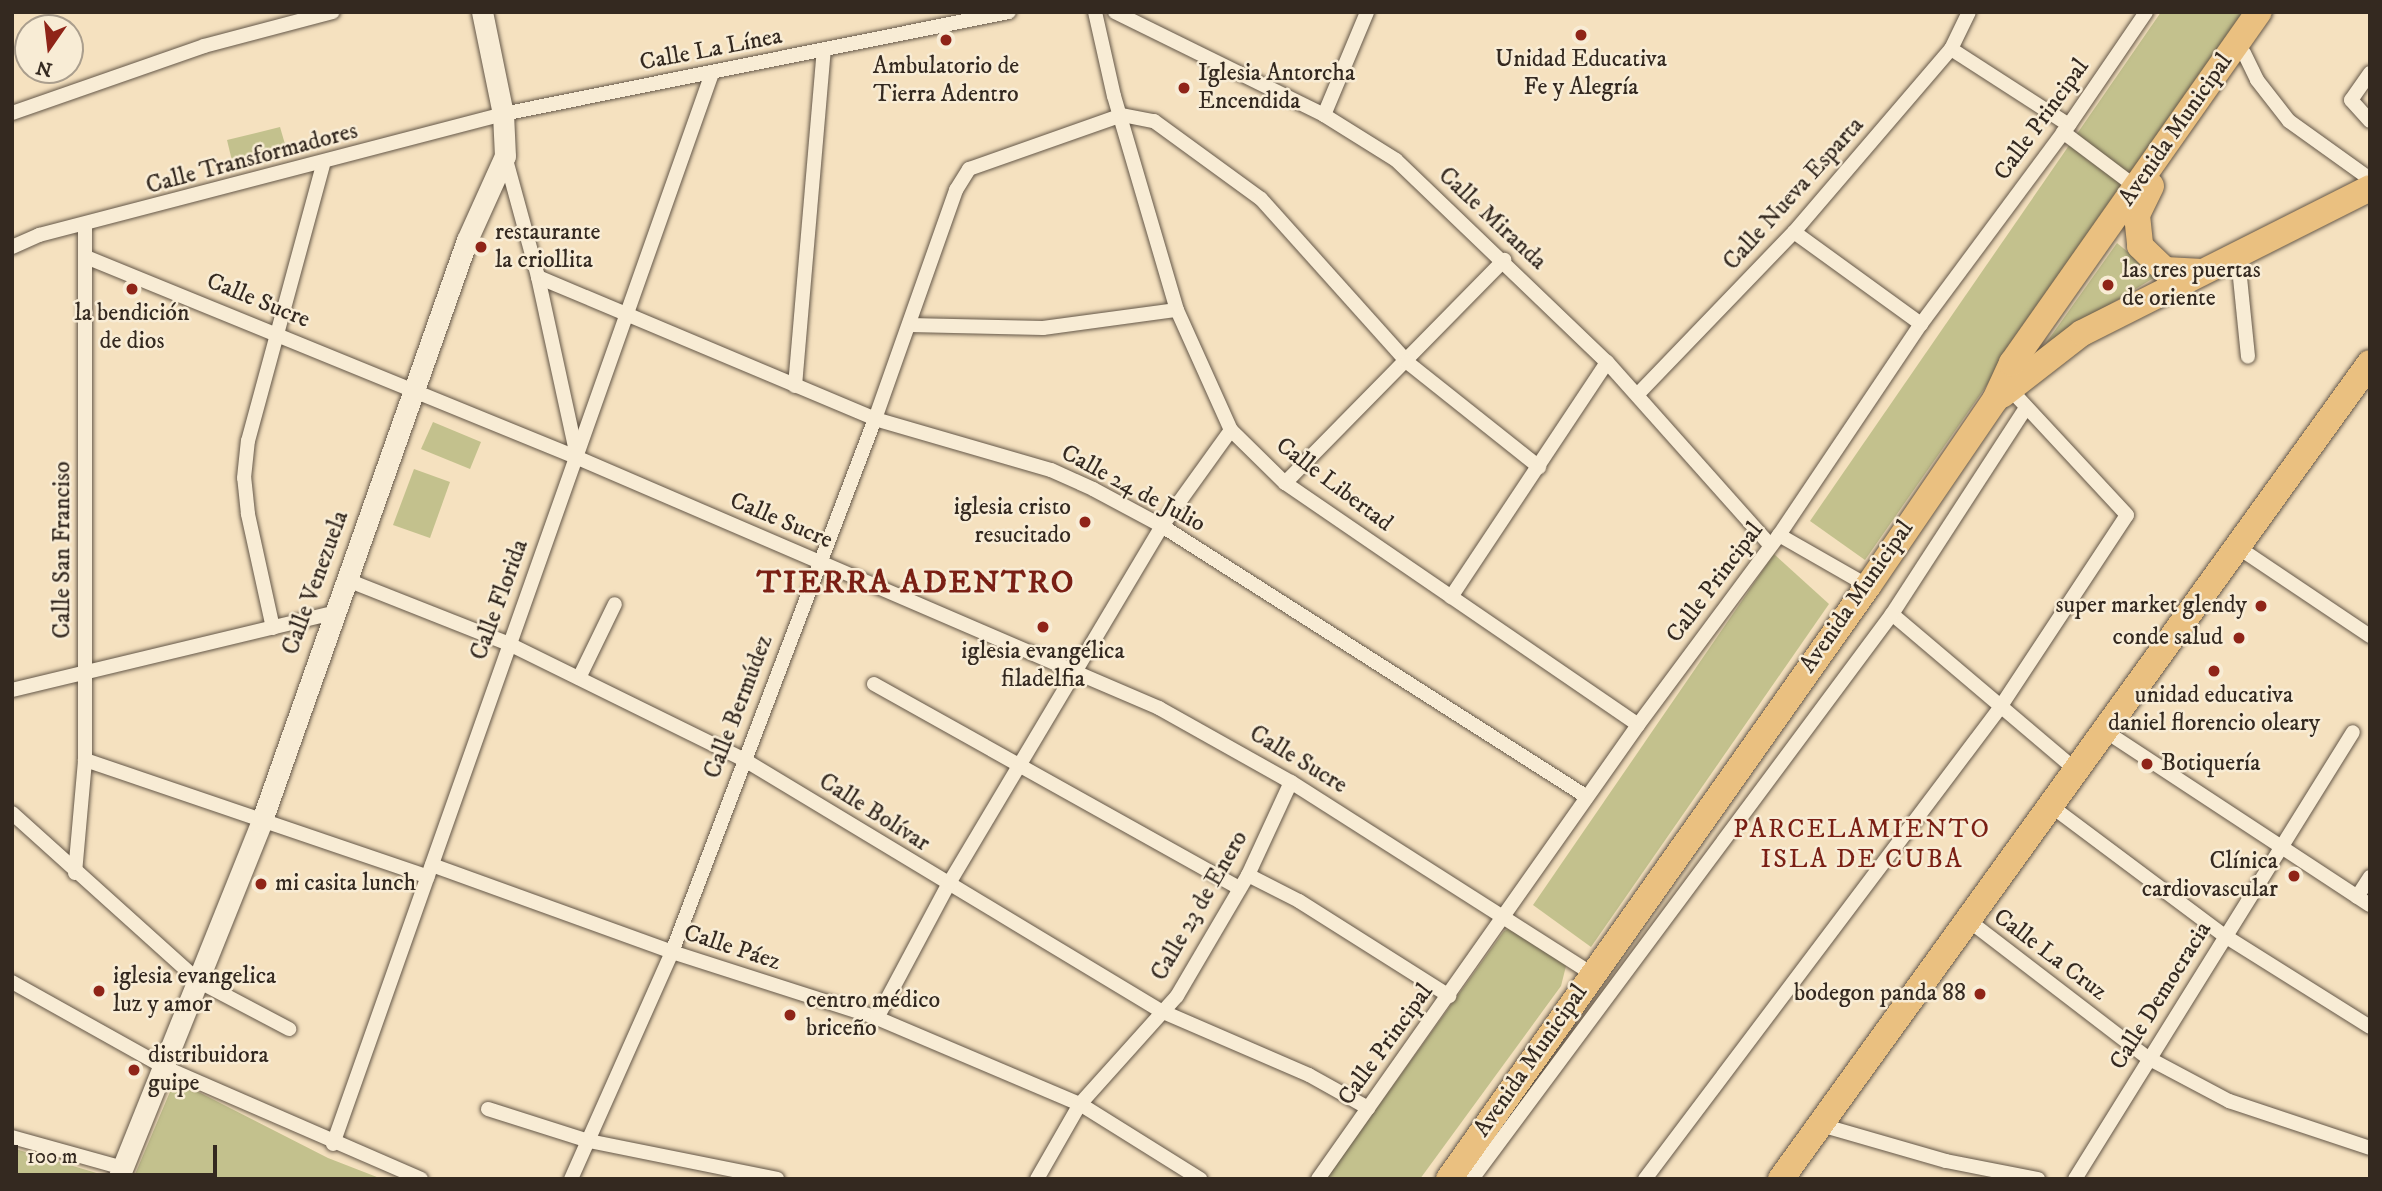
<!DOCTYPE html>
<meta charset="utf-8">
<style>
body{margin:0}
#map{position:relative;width:2382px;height:1191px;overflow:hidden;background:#f5e1bf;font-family:"IM FELL DW Pica",serif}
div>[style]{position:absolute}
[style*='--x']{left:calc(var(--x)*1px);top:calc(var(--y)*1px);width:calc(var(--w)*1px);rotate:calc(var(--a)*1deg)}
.green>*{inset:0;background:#c3c18d}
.roads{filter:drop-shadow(0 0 2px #645748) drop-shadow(0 0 2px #645748)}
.street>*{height:14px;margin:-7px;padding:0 7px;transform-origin:7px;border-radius:7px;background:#f8ecd5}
.secondary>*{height:21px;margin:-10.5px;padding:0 10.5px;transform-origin:10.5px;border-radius:10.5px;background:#f8ecd5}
.highway>*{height:26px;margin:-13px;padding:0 13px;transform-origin:13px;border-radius:13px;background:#eac080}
.dots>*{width:19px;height:19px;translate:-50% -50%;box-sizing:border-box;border:4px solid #f8ecd5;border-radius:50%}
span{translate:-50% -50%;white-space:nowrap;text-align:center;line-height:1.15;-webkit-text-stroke:5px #f8ecd5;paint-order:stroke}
.street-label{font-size:24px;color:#342920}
.poi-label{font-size:24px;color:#342920}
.left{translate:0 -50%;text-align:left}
.right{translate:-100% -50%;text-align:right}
.neighbourhood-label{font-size:26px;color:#7a1f14;letter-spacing:2px}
.district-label{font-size:32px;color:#7a1f14;font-weight:700;letter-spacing:2px}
.frame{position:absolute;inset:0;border:14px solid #342920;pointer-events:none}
.north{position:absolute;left:14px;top:14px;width:70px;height:70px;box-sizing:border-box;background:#f8ecd5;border:2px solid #aa9e8d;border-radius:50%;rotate:194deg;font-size:19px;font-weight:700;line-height:28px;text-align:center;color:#342920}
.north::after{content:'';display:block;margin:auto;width:24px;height:32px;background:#8f2418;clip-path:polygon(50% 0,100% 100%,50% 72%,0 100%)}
.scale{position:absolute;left:14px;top:1145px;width:203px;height:32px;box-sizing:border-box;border:4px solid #342920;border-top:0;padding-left:9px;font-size:21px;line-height:24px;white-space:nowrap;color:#342920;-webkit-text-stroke:5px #f8ecd5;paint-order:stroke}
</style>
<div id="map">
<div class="green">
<div style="clip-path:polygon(2161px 12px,2247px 12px,1865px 560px,1810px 521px)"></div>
<div style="clip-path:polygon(280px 127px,287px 151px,233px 165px,227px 140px)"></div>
<div style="clip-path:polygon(2117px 243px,2157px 276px,2046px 343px)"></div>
<div style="clip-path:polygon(433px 422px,481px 442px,470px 469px,421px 449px)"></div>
<div style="clip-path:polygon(414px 469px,450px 482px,430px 538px,393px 525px)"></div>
<div style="clip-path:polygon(1774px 554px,1829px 604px,1591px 947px,1533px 905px)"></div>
<div style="clip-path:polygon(1513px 927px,1566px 966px,1561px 986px,1420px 1179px,1326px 1179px,1504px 931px)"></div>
<div style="clip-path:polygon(175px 1080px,328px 1158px,382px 1179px,133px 1179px)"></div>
<div style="clip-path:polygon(12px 1148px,100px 1174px,98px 1179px,12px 1179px)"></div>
</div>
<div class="roads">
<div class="street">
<div style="--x:1095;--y:12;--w:86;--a:77.3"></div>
<div style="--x:1114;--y:96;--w:223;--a:73.6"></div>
<div style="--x:1177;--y:310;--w:132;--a:65.8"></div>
<div style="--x:1231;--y:430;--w:76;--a:44.5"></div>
<div style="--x:1285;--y:483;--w:428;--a:34.4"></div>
<div style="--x:1115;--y:12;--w:233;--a:26.2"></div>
<div style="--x:1324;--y:115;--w:85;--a:32"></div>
<div style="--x:1396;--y:160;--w:292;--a:43.8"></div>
<div style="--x:1607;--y:362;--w:246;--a:48.3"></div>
<div style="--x:1951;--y:49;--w:140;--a:32.8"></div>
<div style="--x:2244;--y:53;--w:30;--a:64"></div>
<div style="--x:2257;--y:80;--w:52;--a:52"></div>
<div style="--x:2289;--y:121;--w:100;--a:35.6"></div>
<div style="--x:2370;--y:73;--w:33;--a:125"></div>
<div style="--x:2351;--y:100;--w:28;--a:48"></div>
<div style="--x:12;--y:113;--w:203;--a:-19.2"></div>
<div style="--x:204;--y:46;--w:133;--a:-14.8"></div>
<div style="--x:1324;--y:115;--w:112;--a:-67.3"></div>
<div style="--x:2063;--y:132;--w:91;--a:37"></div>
<div style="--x:505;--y:156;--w:125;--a:74.7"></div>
<div style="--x:538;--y:277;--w:183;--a:77.7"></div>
<div style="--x:1794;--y:232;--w:157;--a:35.9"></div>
<div style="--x:12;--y:247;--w:30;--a:-24"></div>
<div style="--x:39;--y:235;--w:480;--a:-14.6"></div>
<div style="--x:503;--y:114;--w:516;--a:-11.4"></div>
<div style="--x:86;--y:257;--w:531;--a:22.22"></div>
<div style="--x:578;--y:458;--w:633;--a:23.28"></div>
<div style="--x:1159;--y:708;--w:151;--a:29.3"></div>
<div style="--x:1291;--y:782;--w:357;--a:32.5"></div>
<div style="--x:2238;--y:258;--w:99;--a:84.2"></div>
<div style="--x:538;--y:277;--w:366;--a:22.8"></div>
<div style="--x:875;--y:419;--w:183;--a:16.2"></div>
<div style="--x:1051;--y:470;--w:46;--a:24.3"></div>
<div style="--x:1093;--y:489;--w:78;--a:28.2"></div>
<div style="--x:1162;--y:526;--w:504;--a:32.52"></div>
<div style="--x:909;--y:325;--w:134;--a:1.3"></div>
<div style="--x:1043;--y:328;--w:135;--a:-7.7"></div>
<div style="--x:795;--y:386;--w:336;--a:-85.1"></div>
<div style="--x:1638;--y:394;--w:225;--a:-46.1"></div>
<div style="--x:1794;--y:232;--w:241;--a:-49.4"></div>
<div style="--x:1951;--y:49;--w:41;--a:-64.1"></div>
<div style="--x:1285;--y:483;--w:313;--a:-45.5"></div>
<div style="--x:1779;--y:535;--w:103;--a:29.8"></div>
<div style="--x:2239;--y:548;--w:158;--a:33.9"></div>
<div style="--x:345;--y:579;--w:174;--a:21.6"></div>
<div style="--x:507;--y:643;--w:263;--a:26.2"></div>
<div style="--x:743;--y:759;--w:488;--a:31.1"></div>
<div style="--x:1161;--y:1011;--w:161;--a:23.4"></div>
<div style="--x:1309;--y:1075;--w:68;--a:29.2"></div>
<div style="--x:1451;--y:597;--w:282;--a:-56.4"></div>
<div style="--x:1892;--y:614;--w:241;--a:40.3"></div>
<div style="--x:273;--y:628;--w:117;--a:-102.4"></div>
<div style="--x:248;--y:514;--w:36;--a:-96"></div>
<div style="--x:244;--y:478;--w:37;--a:-84"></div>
<div style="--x:248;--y:441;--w:286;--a:-74.8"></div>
<div style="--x:579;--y:678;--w:82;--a:-64.1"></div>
<div style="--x:874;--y:684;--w:418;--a:29.2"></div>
<div style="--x:12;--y:690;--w:330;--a:-13.5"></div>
<div style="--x:2105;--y:731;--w:317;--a:33.3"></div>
<div style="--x:85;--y:760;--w:362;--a:18.8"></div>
<div style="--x:2051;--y:806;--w:217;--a:36.8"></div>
<div style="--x:2225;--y:936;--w:171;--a:32.1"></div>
<div style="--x:12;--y:813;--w:253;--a:42"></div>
<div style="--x:200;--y:982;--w:101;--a:27.8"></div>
<div style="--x:432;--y:865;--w:255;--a:19.9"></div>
<div style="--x:672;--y:952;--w:215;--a:17.8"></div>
<div style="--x:877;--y:1018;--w:220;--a:23"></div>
<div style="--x:1080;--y:1104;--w:142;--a:32"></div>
<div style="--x:75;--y:873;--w:113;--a:-84.9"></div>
<div style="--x:85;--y:760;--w:533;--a:-90"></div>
<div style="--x:1248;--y:875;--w:57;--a:27"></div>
<div style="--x:1299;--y:901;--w:178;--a:32.3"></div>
<div style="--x:2357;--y:897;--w:24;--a:-57"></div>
<div style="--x:1968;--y:920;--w:227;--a:37.5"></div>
<div style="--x:2148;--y:1058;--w:92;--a:28"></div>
<div style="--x:2229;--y:1101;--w:149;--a:18.4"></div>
<div style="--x:12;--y:982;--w:176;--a:29.2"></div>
<div style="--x:166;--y:1068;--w:278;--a:23.5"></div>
<div style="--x:877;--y:1018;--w:151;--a:-61.9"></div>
<div style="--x:948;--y:885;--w:418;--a:-59.2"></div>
<div style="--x:1162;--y:526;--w:118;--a:-54.3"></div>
<div style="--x:488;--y:1109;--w:106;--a:17.6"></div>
<div style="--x:589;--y:1141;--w:192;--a:11.4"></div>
<div style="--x:1821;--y:1125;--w:130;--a:16.1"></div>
<div style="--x:1946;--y:1161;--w:94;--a:11.1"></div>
<div style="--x:12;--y:1137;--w:115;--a:15.6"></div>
<div style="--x:333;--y:1144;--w:1136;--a:-70.51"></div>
<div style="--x:571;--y:1179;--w:248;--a:-66"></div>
<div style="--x:672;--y:952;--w:570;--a:-69.15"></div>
<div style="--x:875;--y:419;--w:243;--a:-70.5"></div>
<div style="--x:956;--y:190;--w:25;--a:-58"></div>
<div style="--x:969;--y:169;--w:162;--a:-19.4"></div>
<div style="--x:1122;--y:115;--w:33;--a:11"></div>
<div style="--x:1154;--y:121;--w:132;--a:36.1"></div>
<div style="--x:1261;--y:199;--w:219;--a:48.1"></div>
<div style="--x:1407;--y:362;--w:169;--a:38.5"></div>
<div style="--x:1037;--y:1179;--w:86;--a:-60.2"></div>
<div style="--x:1080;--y:1104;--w:145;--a:-48.1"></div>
<div style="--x:1177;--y:996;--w:140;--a:-59.6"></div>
<div style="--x:1248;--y:875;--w:102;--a:-65.2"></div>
<div style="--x:1318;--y:1179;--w:555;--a:-54.82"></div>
<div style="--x:1638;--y:725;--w:237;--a:-53.4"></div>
<div style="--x:1779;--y:535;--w:254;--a:-56.1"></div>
<div style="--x:1921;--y:324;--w:248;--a:-53.4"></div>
<div style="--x:2069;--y:125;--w:137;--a:-55.7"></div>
<div style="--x:1472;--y:1179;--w:704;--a:-53.37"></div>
<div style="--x:1892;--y:614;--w:244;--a:-57"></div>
<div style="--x:1645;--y:1179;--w:588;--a:-53.01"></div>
<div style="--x:1999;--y:709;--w:232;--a:-56.6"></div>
<div style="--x:2127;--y:515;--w:172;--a:-132.9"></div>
<div style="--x:2075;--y:1179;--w:526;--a:-58.12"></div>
</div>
<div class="secondary">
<div style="--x:118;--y:1179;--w:384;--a:-68.1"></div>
<div style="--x:261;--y:823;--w:618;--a:-70.54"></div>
<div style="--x:467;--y:240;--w:92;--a:-65.7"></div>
<div style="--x:505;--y:156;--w:42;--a:-92.7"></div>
<div style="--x:503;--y:114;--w:104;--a:-101.6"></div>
</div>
<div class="highway">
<div style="--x:2151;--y:186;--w:32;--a:116"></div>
<div style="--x:2137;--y:215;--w:31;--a:84"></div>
<div style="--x:2140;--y:246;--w:35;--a:44"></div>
<div style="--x:2165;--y:270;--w:33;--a:3"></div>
<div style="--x:2002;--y:395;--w:101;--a:-37.8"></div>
<div style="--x:2082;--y:333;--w:322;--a:-26.7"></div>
<div style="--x:1449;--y:1179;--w:726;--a:-54.76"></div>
<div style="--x:1868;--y:586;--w:225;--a:-55.7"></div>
<div style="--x:1995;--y:400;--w:41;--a:-65.3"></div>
<div style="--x:2012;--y:363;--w:429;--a:-54.9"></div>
<div style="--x:1781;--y:1179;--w:1006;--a:-54.18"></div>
</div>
</div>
<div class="dots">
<div style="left:1581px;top:35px;background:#8f2418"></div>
<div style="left:946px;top:40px;background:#8f2418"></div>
<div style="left:1184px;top:88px;background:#8f2418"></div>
<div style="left:481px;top:247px;background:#8f2418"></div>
<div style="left:2108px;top:285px;background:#8f2418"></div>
<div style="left:132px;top:289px;background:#8f2418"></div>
<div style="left:1085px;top:522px;background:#8f2418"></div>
<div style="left:2261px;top:606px;background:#8f2418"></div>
<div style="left:1043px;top:627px;background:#8f2418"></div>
<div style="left:2239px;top:638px;background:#8f2418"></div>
<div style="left:2214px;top:671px;background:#8f2418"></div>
<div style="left:2147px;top:764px;background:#8f2418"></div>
<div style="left:2294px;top:876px;background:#8f2418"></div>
<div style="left:261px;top:884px;background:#8f2418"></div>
<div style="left:99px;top:991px;background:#8f2418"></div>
<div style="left:1980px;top:994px;background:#8f2418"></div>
<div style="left:790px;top:1015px;background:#8f2418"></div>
<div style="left:134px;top:1070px;background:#8f2418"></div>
</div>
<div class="street-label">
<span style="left:711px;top:50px;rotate:-11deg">Calle La Línea</span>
<span style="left:2042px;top:120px;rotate:-54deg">Calle Principal</span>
<span style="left:2176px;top:130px;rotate:-55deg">Avenida Municipal</span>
<span style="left:252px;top:159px;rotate:-15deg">Calle Transformadores</span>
<span style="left:1794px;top:194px;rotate:-48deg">Calle Nueva Esparta</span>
<span style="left:1492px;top:219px;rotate:43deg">Calle Miranda</span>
<span style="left:258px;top:301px;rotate:22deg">Calle Sucre</span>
<span style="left:1334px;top:485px;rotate:37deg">Calle Libertad</span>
<span style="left:1133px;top:489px;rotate:28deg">Calle 24 de Julio</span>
<span style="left:781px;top:521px;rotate:23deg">Calle Sucre</span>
<span style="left:63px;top:550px;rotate:-90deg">Calle San Franciso</span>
<span style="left:316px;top:583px;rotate:-70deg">Calle Venezuela</span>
<span style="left:1715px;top:583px;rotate:-53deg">Calle Principal</span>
<span style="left:1857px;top:597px;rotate:-55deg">Avenida Municipal</span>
<span style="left:500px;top:600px;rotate:-70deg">Calle Florida</span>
<span style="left:739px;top:707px;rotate:-69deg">Calle Bermúdez</span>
<span style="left:1298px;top:760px;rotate:31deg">Calle Sucre</span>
<span style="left:874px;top:813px;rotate:32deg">Calle Bolívar</span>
<span style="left:1200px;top:906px;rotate:-60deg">Calle 23 de Enero</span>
<span style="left:732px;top:948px;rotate:18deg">Calle Páez</span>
<span style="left:2050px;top:955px;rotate:37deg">Calle La Cruz</span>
<span style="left:2161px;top:996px;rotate:-58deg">Calle Democracia</span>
<span style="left:1386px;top:1045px;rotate:-54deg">Calle Principal</span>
<span style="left:1531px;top:1061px;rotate:-55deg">Avenida Municipal</span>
</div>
<div class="poi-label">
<span style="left:1581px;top:74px">Unidad Educativa<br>Fe y Alegría</span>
<span style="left:946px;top:81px">Ambulatorio de<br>Tierra Adentro</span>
<span class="left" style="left:1198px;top:88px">Iglesia Antorcha<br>Encendida</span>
<span class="left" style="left:495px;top:247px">restaurante<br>la criollita</span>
<span class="left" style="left:2122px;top:285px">las tres puertas<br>de oriente</span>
<span style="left:132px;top:328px">la bendición<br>de dios</span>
<span class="right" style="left:1071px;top:522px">iglesia cristo<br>resucitado</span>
<span class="right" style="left:2247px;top:606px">super market glendy</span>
<span class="right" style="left:2223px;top:638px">conde salud</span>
<span style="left:1043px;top:666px">iglesia evangélica<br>filadelfia</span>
<span style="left:2214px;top:710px">unidad educativa<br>daniel florencio oleary</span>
<span class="left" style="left:2161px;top:764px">Botiquería</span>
<span class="right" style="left:2278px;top:876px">Clínica<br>cardiovascular</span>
<span class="left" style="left:275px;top:884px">mi casita lunch</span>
<span class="left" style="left:113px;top:991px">iglesia evangelica<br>luz y amor</span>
<span class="right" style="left:1966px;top:994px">bodegon panda 88</span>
<span class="left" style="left:806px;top:1015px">centro médico<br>briceño</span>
<span class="left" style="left:148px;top:1070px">distribuidora<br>guipe</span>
</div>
<div class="neighbourhood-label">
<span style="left:1862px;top:845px">PARCELAMIENTO<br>ISLA DE CUBA</span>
</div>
<div class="district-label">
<span style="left:916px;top:583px">TIERRA ADENTRO</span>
</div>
<div class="frame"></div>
<div class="north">N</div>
<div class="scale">100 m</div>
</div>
